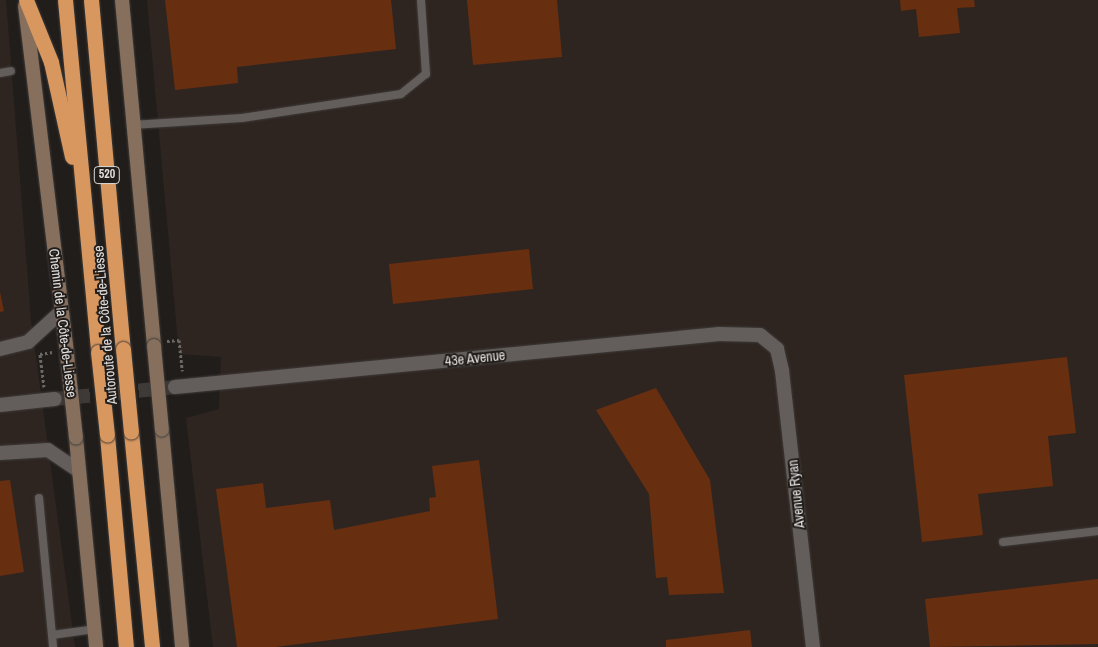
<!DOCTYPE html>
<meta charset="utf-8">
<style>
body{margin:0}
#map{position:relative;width:1098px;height:647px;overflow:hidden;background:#211d1b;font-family:"Archivo Narrow",sans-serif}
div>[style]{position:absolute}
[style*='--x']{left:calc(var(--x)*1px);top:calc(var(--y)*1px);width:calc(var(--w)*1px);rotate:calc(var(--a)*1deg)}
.built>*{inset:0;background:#2f2520}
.building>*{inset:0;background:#682e10}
.minor-tunnel>*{height:14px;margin-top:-7px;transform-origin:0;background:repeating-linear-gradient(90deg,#3e3a38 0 14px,transparent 0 21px)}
.path>*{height:3px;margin-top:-1.5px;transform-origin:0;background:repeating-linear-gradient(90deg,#6a6765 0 2.5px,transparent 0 5px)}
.roads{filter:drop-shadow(0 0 1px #3d3b39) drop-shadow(0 0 1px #3d3b39)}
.service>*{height:8px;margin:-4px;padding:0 4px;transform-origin:4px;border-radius:4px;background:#635e5c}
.minor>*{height:14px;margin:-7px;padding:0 7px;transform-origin:7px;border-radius:7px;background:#635e5c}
.secondary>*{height:14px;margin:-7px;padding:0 7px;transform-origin:7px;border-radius:7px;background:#866f5d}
.motorway>*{height:15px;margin:-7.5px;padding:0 7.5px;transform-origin:7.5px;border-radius:7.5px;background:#d8975e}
.bridges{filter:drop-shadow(0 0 1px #3d3b39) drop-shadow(0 0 1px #3d3b39)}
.secondary-bridge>*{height:14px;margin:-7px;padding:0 7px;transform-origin:7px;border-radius:7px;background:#866f5d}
.motorway-bridge>*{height:15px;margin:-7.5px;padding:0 7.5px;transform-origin:7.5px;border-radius:7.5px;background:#d8975e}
span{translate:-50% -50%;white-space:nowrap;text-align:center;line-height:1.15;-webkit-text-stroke:4px #211d1b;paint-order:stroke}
.shield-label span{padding:1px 4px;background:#211d1b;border:1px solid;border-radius:4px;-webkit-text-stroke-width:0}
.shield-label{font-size:12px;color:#e0dedc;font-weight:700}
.street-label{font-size:14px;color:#e0dedc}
</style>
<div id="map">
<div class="built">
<div style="clip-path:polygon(0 0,6px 0,31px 320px,75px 647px,0 647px)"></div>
<div style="clip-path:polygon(147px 0,1098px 0,1098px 647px,213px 647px,186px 418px,219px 409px,221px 357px,179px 354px)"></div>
</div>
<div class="building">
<div style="clip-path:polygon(165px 0,391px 0,396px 49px,237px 67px,238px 83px,175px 90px)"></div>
<div style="clip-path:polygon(467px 0,557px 0,562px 57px,473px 65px)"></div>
<div style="clip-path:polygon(900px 0,974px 0,975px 7px,957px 8px,960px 33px,919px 37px,916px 9px,901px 11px)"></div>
<div style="clip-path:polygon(529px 249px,533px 289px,393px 304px,389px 264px)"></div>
<div style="clip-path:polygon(0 292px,4px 311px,0 312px)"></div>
<div style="clip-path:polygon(1067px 357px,1076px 433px,1048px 436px,1053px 486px,978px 494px,983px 535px,922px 542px,904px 375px)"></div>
<div style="clip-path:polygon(656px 388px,710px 480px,724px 593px,669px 595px,667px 577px,656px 578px,649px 494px,596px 410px)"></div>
<div style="clip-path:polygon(479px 460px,498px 619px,275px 647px,237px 647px,216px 489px,263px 483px,266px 508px,330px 500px,334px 530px,430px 511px,429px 498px,436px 497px,432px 466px)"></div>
<div style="clip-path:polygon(10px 480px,24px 572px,0 576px,0 481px)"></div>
<div style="clip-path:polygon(1098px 579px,1098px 644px,930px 647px,925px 599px)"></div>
<div style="clip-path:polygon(750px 630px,752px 647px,666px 647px,666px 640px)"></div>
</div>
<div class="minor-tunnel">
<div style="--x:55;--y:399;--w:121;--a:-5.7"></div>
</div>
<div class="path">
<div style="--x:167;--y:341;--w:12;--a:-5"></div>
<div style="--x:179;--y:340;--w:31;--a:84"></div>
<div style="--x:44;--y:387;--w:33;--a:-97"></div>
<div style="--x:40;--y:354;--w:13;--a:-9"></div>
</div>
<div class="roads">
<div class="service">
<div style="--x:0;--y:73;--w:11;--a:-10"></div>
<div style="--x:132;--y:125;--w:110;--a:-3.6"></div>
<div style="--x:242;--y:118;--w:161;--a:-8.6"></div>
<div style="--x:401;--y:94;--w:32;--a:-39"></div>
<div style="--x:426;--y:74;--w:74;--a:-93.9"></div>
<div style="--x:39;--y:498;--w:150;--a:84.6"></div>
<div style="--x:1003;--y:542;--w:96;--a:-6.6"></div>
<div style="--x:52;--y:635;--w:43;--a:-7.9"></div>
</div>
<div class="minor">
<div style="--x:0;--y:349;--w:29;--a:-14"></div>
<div style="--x:28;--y:342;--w:46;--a:-42.4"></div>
<div style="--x:175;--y:387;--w:547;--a:-5.56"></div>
<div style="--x:719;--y:334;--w:41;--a:1.4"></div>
<div style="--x:760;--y:335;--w:22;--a:39"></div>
<div style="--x:777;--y:349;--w:23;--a:77"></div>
<div style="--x:782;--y:371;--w:278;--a:83.6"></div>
<div style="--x:0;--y:405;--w:55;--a:-6.2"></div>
<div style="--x:0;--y:453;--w:48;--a:-3.6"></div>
<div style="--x:48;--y:450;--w:37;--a:34"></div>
</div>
<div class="secondary">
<div style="--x:122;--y:0;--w:347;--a:84.7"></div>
<div style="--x:25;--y:6;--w:352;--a:83.1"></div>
<div style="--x:162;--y:430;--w:218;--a:84.7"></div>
<div style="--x:76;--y:438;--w:210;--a:84.5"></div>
</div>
<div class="motorway">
<div style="--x:26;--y:0;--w:67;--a:68"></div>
<div style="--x:51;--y:62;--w:97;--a:77.5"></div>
<div style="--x:65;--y:0;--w:354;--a:84.6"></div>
<div style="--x:91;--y:0;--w:350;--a:84.8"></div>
<div style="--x:131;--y:432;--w:216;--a:84.4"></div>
<div style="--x:107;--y:435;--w:213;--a:84.9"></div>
</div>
</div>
<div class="bridges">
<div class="secondary-bridge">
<div style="--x:154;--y:346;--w:84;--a:84.6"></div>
<div style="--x:67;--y:355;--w:83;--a:83.8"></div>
</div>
<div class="motorway-bridge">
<div style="--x:123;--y:349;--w:83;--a:84.5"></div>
<div style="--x:98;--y:352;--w:83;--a:83.8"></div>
</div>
</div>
<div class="shield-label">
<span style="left:107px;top:175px">520</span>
</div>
<div class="street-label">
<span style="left:63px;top:323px;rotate:83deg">Chemin de la Côte-de-Liesse</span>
<span style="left:105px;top:325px;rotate:-95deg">Autoroute de la Côte-de-Liesse</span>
<span style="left:475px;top:358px;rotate:-6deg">43e Avenue</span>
<span style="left:796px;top:494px;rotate:-96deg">Avenue Ryan</span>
</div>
</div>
